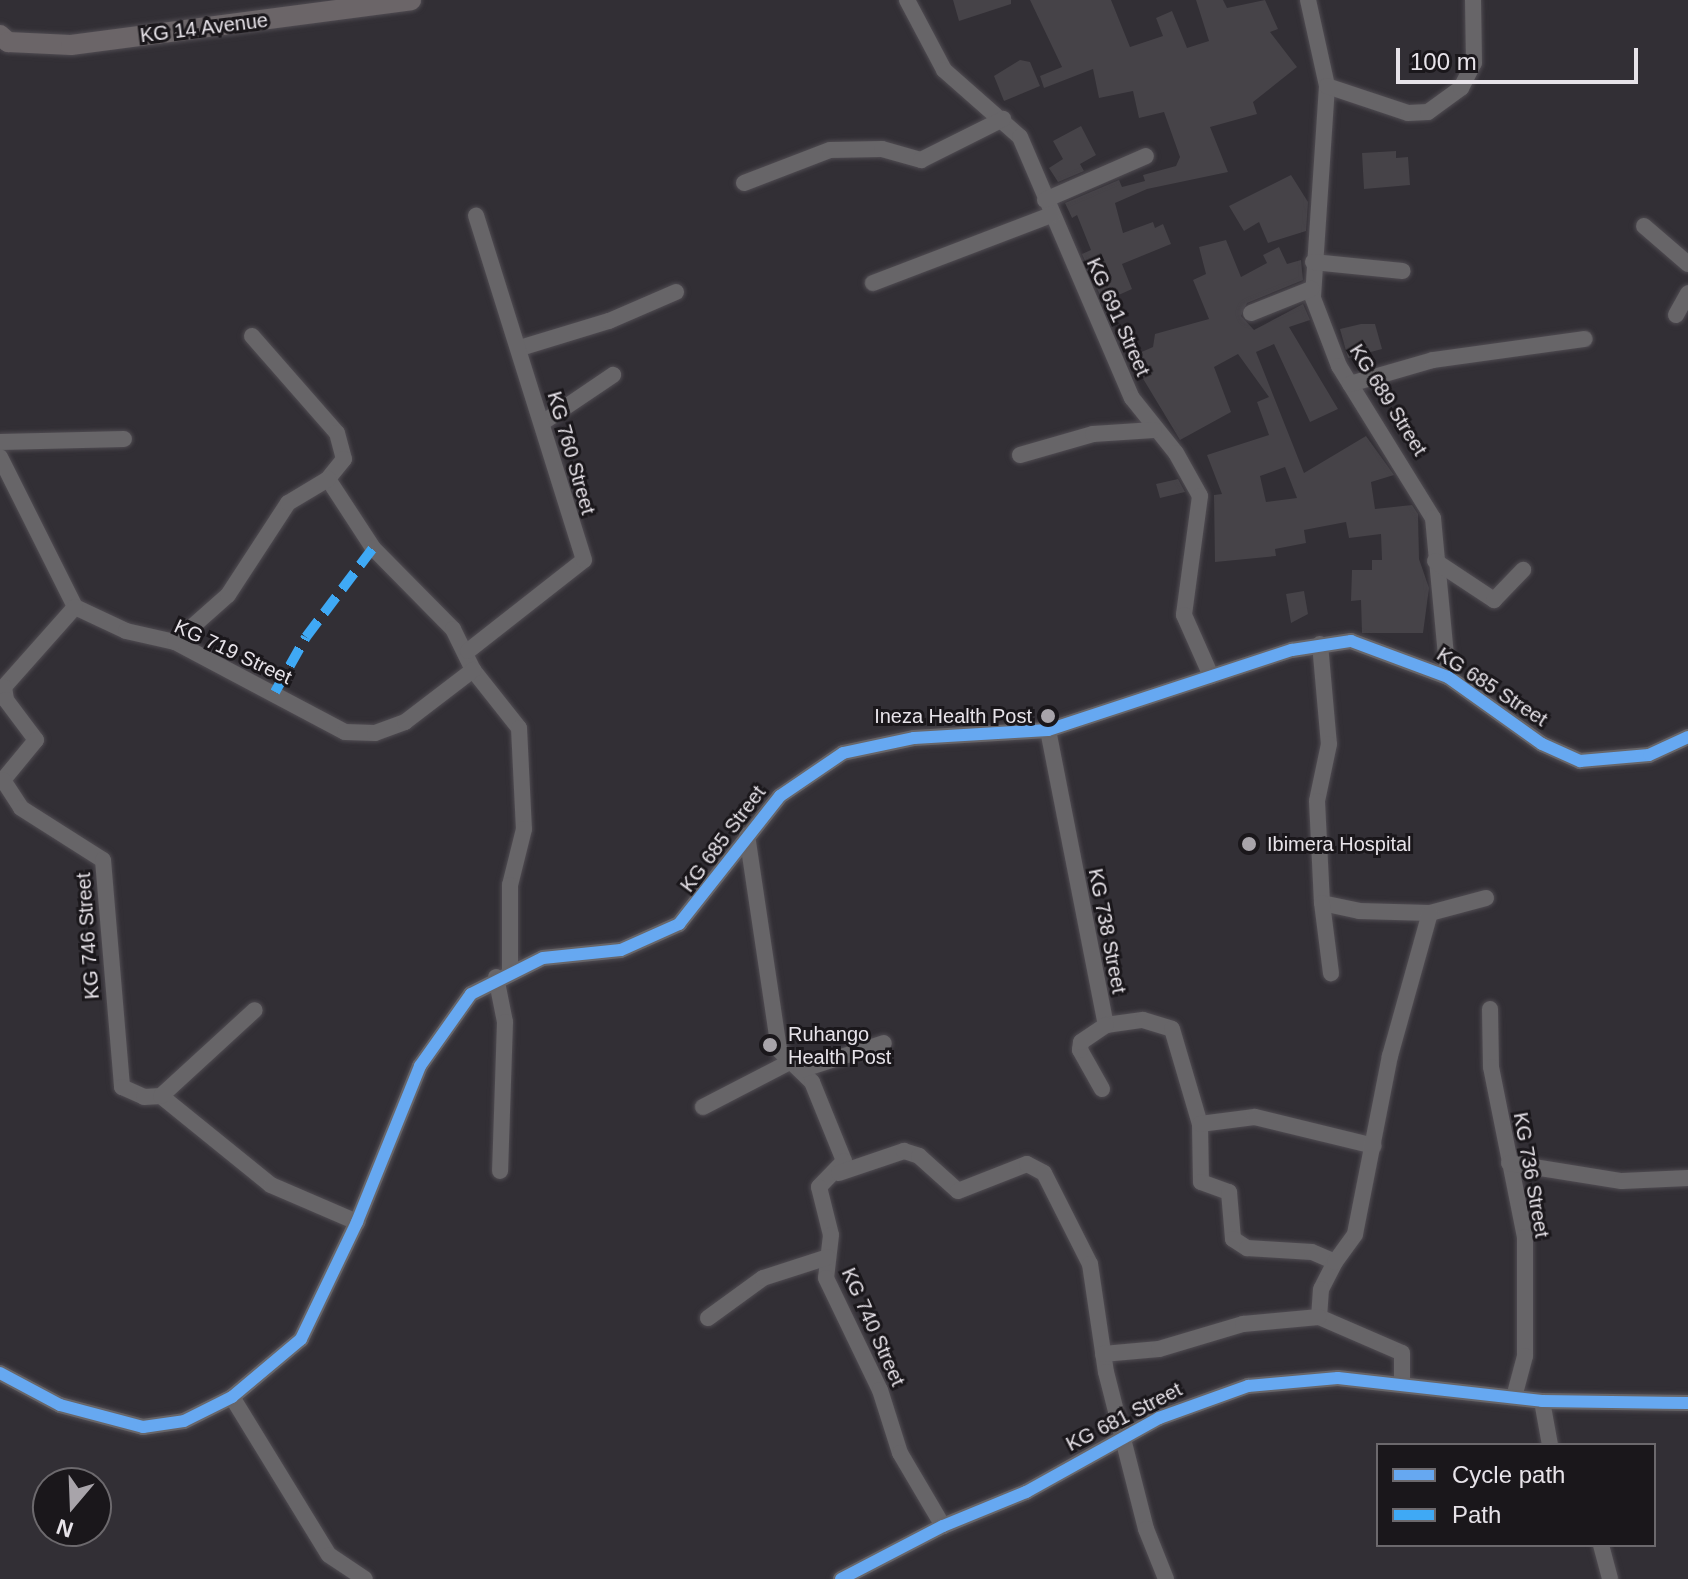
<!DOCTYPE html>
<style>
body{margin:0}
#map{position:relative;width:1688px;height:1579px;overflow:hidden;background:#322f35;font-family:Arial,sans-serif}
div>[style]{position:absolute}
[style*='--x']{left:calc(var(--x)*1px);top:calc(var(--y)*1px);width:calc(var(--w)*1px);rotate:calc(var(--a)*1deg)}
.building>*{inset:0;background:#464348}
.roads{filter:drop-shadow(0 0 2px #504c52) drop-shadow(0 0 2px #504c52)}
.minor>*{height:16px;margin:-8px;padding:0 8px;transform-origin:8px;border-radius:8px;background:#676568}
.major>*{height:20px;margin:-10px;padding:0 10px;transform-origin:10px;border-radius:10px;background:#6b6568}
.quiet>*{height:10px;margin-top:-5px;transform-origin:0;background:repeating-linear-gradient(90deg,#3fa9f5 0 20px,transparent 0 30px)}
.cycleway>*{height:12px;margin:-6px;padding:0 6px;transform-origin:6px;border-radius:6px;background:#66a8f1}
.dots>*{width:22px;height:22px;translate:-50% -50%;box-sizing:border-box;border:4px solid #1a171b;border-radius:50%}
span{translate:-50% -50%;white-space:nowrap;text-align:center;line-height:1.15;-webkit-text-stroke:6px #1a171b;paint-order:stroke}
.street-label{font-size:20px;color:#e7e3e9}
.poi-label{font-size:20px;color:#e7e3e9}
.right{translate:-100% -50%;text-align:right}
.left{translate:0 -50%;text-align:left}
.legend{position:absolute;left:1376px;top:1443px;width:280px;height:104px;box-sizing:border-box;background:#1a171b;border:2px solid #6c696d;margin:0;padding:10px 14px;list-style:none;font-size:24px;color:#e7e3e9}
.legend li{display:flex;align-items:center;gap:16px;height:40px}
.legend b{width:40px;border:2px solid #6c696d}
.north{position:absolute;left:32px;top:1467px;width:80px;height:80px;box-sizing:border-box;background:#1a171b;border:2px solid #6c696d;border-radius:50%;rotate:199deg;font-size:22px;font-weight:700;line-height:32px;text-align:center;color:#e7e3e9}
.north::after{content:'';display:block;margin:auto;width:28px;height:36px;background:#a8a4aa;clip-path:polygon(50% 0,100% 100%,50% 72%,0 100%)}
.scale{position:absolute;left:1396px;top:48px;width:242px;height:36px;box-sizing:border-box;border:4px solid #e7e3e9;border-top:0;padding-left:10px;font-size:24px;line-height:28px;white-space:nowrap;color:#e7e3e9;-webkit-text-stroke:6px #1a171b;paint-order:stroke}
</style>
<div id="map">
<div class="building">
<div style="clip-path:polygon(953px 0,1011px 0,1011px 4px,959px 21px)"></div>
<div style="clip-path:polygon(1030px 0,1111px 0,1130px 47px,1163px 36px,1156px 18px,1172px 11px,1187px 48px,1209px 41px,1196px 0,1223px 0,1227px 8px,1265px 0,1278px 29px,1270px 32px,1297px 67px,1253px 102px,1257px 114px,1210px 127px,1228px 172px,1147px 189px,1115px 203px,1123px 233px,1153px 222px,1155px 228px,1163px 224px,1171px 244px,1122px 264px,1132px 289px,1103px 302px,1082px 254px,1091px 250px,1077px 215px,1072px 218px,1065px 203px,1119px 180px,1122px 187px,1145px 181px,1143px 175px,1176px 166px,1180px 157px,1164px 112px,1139px 118px,1133px 91px,1099px 98px,1093px 69px,1044px 88px,1040px 76px,1062px 67px)"></div>
<div style="clip-path:polygon(1020px 60px,1030px 62px,1040px 86px,1004px 101px,994px 76px)"></div>
<div style="clip-path:polygon(1081px 126px,1096px 155px,1080px 164px,1084px 171px,1058px 182px,1049px 168px,1063px 159px,1053px 141px)"></div>
<div style="clip-path:polygon(1396px 151px,1396px 158px,1408px 157px,1410px 185px,1364px 189px,1362px 153px)"></div>
<div style="clip-path:polygon(1291px 175px,1308px 202px,1306px 231px,1268px 243px,1259px 222px,1244px 231px,1229px 206px)"></div>
<div style="clip-path:polygon(evenodd,1226px 240px,1241px 277px,1267px 263px,1263px 255px,1279px 247px,1287px 264px,1301px 260px,1303px 280px,1247px 303px,1241px 316px,1254px 330px,1303px 304px,1310px 320px,1289px 327px,1338px 409px,1310px 422px,1274px 344px,1256px 352px,1304px 473px,1366px 436px,1394px 475px,1371px 482px,1375px 509px,1412px 505px,1418px 514px,1419px 559px,1429px 588px,1423px 633px,1362px 633px,1361px 600px,1351px 601px,1352px 570px,1372px 570px,1372px 560px,1382px 560px,1381px 534px,1349px 538px,1346px 522px,1304px 530px,1306px 543px,1275px 549px,1276px 556px,1215px 562px,1214px 495px,1222px 494px,1207px 455px,1269px 435px,1257px 402px,1269px 397px,1238px 354px,1214px 367px,1231px 412px,1180px 440px,1130px 357px,1153px 347px,1155px 334px,1209px 319px,1193px 280px,1206px 274px,1199px 247px,1226px 240px,1285px 467px,1297px 498px,1266px 502px,1260px 476px,1285px 467px)"></div>
<div style="clip-path:polygon(1361px 324px,1375px 324px,1382px 349px,1348px 358px,1340px 329px)"></div>
<div style="clip-path:polygon(1178px 479px,1185px 492px,1160px 498px,1156px 484px)"></div>
<div style="clip-path:polygon(1304px 591px,1308px 614px,1291px 623px,1286px 594px)"></div>
</div>
<div class="roads">
<div class="minor">
<div style="--x:907;--y:0;--w:79;--a:62.1"></div>
<div style="--x:944;--y:70;--w:101;--a:41.4"></div>
<div style="--x:1020;--y:137;--w:284;--a:66.8"></div>
<div style="--x:1132;--y:398;--w:70;--a:51.3"></div>
<div style="--x:1176;--y:453;--w:49;--a:60.8"></div>
<div style="--x:1200;--y:496;--w:120;--a:97.7"></div>
<div style="--x:1184;--y:615;--w:67;--a:66.1"></div>
<div style="--x:1308;--y:0;--w:88;--a:77.5"></div>
<div style="--x:1327;--y:86;--w:212;--a:93.8"></div>
<div style="--x:1313;--y:298;--w:73;--a:69.1"></div>
<div style="--x:1339;--y:366;--w:179;--a:58.3"></div>
<div style="--x:1433;--y:518;--w:160;--a:84.6"></div>
<div style="--x:1327;--y:86;--w:85;--a:18.4"></div>
<div style="--x:1408;--y:113;--w:20;--a:-3"></div>
<div style="--x:1428;--y:112;--w:41;--a:-36"></div>
<div style="--x:1461;--y:88;--w:28;--a:-63"></div>
<div style="--x:1474;--y:63;--w:63;--a:-90.9"></div>
<div style="--x:744;--y:183;--w:92;--a:-21"></div>
<div style="--x:830;--y:150;--w:52;--a:-1.1"></div>
<div style="--x:882;--y:149;--w:41;--a:15.8"></div>
<div style="--x:921;--y:160;--w:92;--a:-26.6"></div>
<div style="--x:1045;--y:200;--w:110;--a:-23.5"></div>
<div style="--x:1644;--y:226;--w:58;--a:40.8"></div>
<div style="--x:1313;--y:262;--w:90;--a:5.7"></div>
<div style="--x:873;--y:283;--w:191;--a:-20.9"></div>
<div style="--x:1251;--y:313;--w:65;--a:-21.8"></div>
<div style="--x:1676;--y:315;--w:25;--a:-61"></div>
<div style="--x:252;--y:336;--w:129;--a:48.8"></div>
<div style="--x:337;--y:433;--w:27;--a:75"></div>
<div style="--x:344;--y:459;--w:26;--a:129"></div>
<div style="--x:328;--y:479;--w:82;--a:56.9"></div>
<div style="--x:373;--y:548;--w:114;--a:45.4"></div>
<div style="--x:453;--y:629;--w:46;--a:64"></div>
<div style="--x:473;--y:670;--w:74;--a:51.6"></div>
<div style="--x:519;--y:728;--w:101;--a:87.2"></div>
<div style="--x:524;--y:829;--w:58;--a:104"></div>
<div style="--x:510;--y:885;--w:84;--a:90"></div>
<div style="--x:520;--y:348;--w:93;--a:-16.9"></div>
<div style="--x:609;--y:321;--w:73;--a:-23.4"></div>
<div style="--x:1350;--y:384;--w:86;--a:-16.1"></div>
<div style="--x:1433;--y:360;--w:153;--a:-7.9"></div>
<div style="--x:542;--y:423;--w:86;--a:-34.1"></div>
<div style="--x:0;--y:442;--w:124;--a:-1.4"></div>
<div style="--x:1020;--y:455;--w:76;--a:-16"></div>
<div style="--x:1093;--y:434;--w:61;--a:-3.8"></div>
<div style="--x:0;--y:457;--w:168;--a:63.4"></div>
<div style="--x:75;--y:607;--w:56;--a:25.2"></div>
<div style="--x:126;--y:631;--w:50;--a:12.7"></div>
<div style="--x:175;--y:642;--w:192;--a:27.9"></div>
<div style="--x:345;--y:732;--w:30;--a:2"></div>
<div style="--x:375;--y:733;--w:32;--a:-20"></div>
<div style="--x:405;--y:722;--w:86;--a:-37.4"></div>
<div style="--x:1435;--y:561;--w:71;--a:33.5"></div>
<div style="--x:1494;--y:600;--w:42;--a:-46"></div>
<div style="--x:75;--y:607;--w:107;--a:131.6"></div>
<div style="--x:4;--y:687;--w:13;--a:81"></div>
<div style="--x:6;--y:700;--w:50;--a:53.1"></div>
<div style="--x:36;--y:740;--w:52;--a:129.5"></div>
<div style="--x:3;--y:780;--w:33;--a:57"></div>
<div style="--x:21;--y:808;--w:97;--a:32.4"></div>
<div style="--x:103;--y:860;--w:228;--a:85.2"></div>
<div style="--x:122;--y:1087;--w:24;--a:24"></div>
<div style="--x:144;--y:1097;--w:17;--a:-3"></div>
<div style="--x:161;--y:1096;--w:141;--a:39"></div>
<div style="--x:271;--y:1185;--w:94;--a:23.3"></div>
<div style="--x:175;--y:642;--w:71;--a:-41.6"></div>
<div style="--x:228;--y:595;--w:110;--a:-56.9"></div>
<div style="--x:288;--y:503;--w:47;--a:-31"></div>
<div style="--x:1320;--y:644;--w:100;--a:84.9"></div>
<div style="--x:1329;--y:744;--w:58;--a:101.9"></div>
<div style="--x:1317;--y:801;--w:102;--a:87.2"></div>
<div style="--x:1322;--y:903;--w:38;--a:12"></div>
<div style="--x:1359;--y:911;--w:71;--a:1.6"></div>
<div style="--x:1430;--y:913;--w:58;--a:-15"></div>
<div style="--x:468;--y:651;--w:147;--a:-38.1"></div>
<div style="--x:584;--y:560;--w:361;--a:-107.4"></div>
<div style="--x:1048;--y:730;--w:301;--a:78.9"></div>
<div style="--x:1106;--y:1025;--w:37;--a:-8"></div>
<div style="--x:1143;--y:1020;--w:30;--a:17"></div>
<div style="--x:1172;--y:1029;--w:99;--a:73.6"></div>
<div style="--x:1200;--y:1124;--w:58;--a:89"></div>
<div style="--x:1201;--y:1182;--w:30;--a:20"></div>
<div style="--x:1229;--y:1192;--w:47;--a:85.1"></div>
<div style="--x:1233;--y:1239;--w:17;--a:33"></div>
<div style="--x:1247;--y:1248;--w:65;--a:3.5"></div>
<div style="--x:1312;--y:1252;--w:25;--a:23"></div>
<div style="--x:1335;--y:1262;--w:30;--a:117"></div>
<div style="--x:1321;--y:1289;--w:28;--a:94"></div>
<div style="--x:1319;--y:1317;--w:90;--a:23.4"></div>
<div style="--x:1402;--y:1353;--w:32;--a:90"></div>
<div style="--x:747;--y:835;--w:217;--a:81.5"></div>
<div style="--x:779;--y:1050;--w:46;--a:44.1"></div>
<div style="--x:812;--y:1082;--w:85;--a:67.9"></div>
<div style="--x:844;--y:1161;--w:36;--a:134"></div>
<div style="--x:819;--y:1187;--w:49;--a:76"></div>
<div style="--x:831;--y:1235;--w:43;--a:96.6"></div>
<div style="--x:826;--y:1278;--w:124;--a:64.3"></div>
<div style="--x:880;--y:1390;--w:66;--a:72.4"></div>
<div style="--x:900;--y:1453;--w:85;--a:59.5"></div>
<div style="--x:1322;--y:903;--w:71;--a:82.7"></div>
<div style="--x:496;--y:977;--w:46;--a:78.7"></div>
<div style="--x:505;--y:1022;--w:149;--a:91.9"></div>
<div style="--x:1490;--y:1009;--w:58;--a:89"></div>
<div style="--x:1491;--y:1067;--w:173;--a:78.7"></div>
<div style="--x:1525;--y:1237;--w:119;--a:90"></div>
<div style="--x:1525;--y:1356;--w:42;--a:105"></div>
<div style="--x:801;--y:1070;--w:87;--a:-18"></div>
<div style="--x:1102;--y:1089;--w:45;--a:-119.4"></div>
<div style="--x:1080;--y:1050;--w:8;--a:-83"></div>
<div style="--x:1081;--y:1042;--w:30;--a:-34"></div>
<div style="--x:161;--y:1096;--w:127;--a:-42.5"></div>
<div style="--x:703;--y:1107;--w:93;--a:-27.4"></div>
<div style="--x:1200;--y:1124;--w:55;--a:-7.3"></div>
<div style="--x:1255;--y:1117;--w:122;--a:13.7"></div>
<div style="--x:1509;--y:1163;--w:114;--a:9.1"></div>
<div style="--x:1622;--y:1181;--w:66;--a:-2.6"></div>
<div style="--x:839;--y:1173;--w:69;--a:-18.7"></div>
<div style="--x:904;--y:1151;--w:16;--a:18"></div>
<div style="--x:919;--y:1156;--w:52;--a:41.9"></div>
<div style="--x:958;--y:1191;--w:74;--a:-21.4"></div>
<div style="--x:1027;--y:1164;--w:19;--a:28"></div>
<div style="--x:1044;--y:1173;--w:102;--a:63.2"></div>
<div style="--x:1090;--y:1264;--w:109;--a:81.6"></div>
<div style="--x:1106;--y:1372;--w:162;--a:75.7"></div>
<div style="--x:1146;--y:1529;--w:54;--a:68.2"></div>
<div style="--x:1335;--y:1262;--w:34;--a:-54"></div>
<div style="--x:1355;--y:1234;--w:181;--a:-78.9"></div>
<div style="--x:1390;--y:1056;--w:148;--a:-74.4"></div>
<div style="--x:708;--y:1318;--w:68;--a:-36"></div>
<div style="--x:763;--y:1278;--w:68;--a:-17.9"></div>
<div style="--x:1103;--y:1354;--w:56;--a:-5.1"></div>
<div style="--x:1159;--y:1349;--w:88;--a:-16.6"></div>
<div style="--x:1243;--y:1324;--w:76;--a:-5.3"></div>
<div style="--x:0;--y:1373;--w:68;--a:28.1"></div>
<div style="--x:60;--y:1405;--w:86;--a:14.8"></div>
<div style="--x:143;--y:1427;--w:41;--a:-8.3"></div>
<div style="--x:184;--y:1421;--w:54;--a:-26.6"></div>
<div style="--x:232;--y:1397;--w:90;--a:-40"></div>
<div style="--x:301;--y:1339;--w:130;--a:-64.4"></div>
<div style="--x:357;--y:1222;--w:168;--a:-68"></div>
<div style="--x:420;--y:1066;--w:88;--a:-54.7"></div>
<div style="--x:471;--y:994;--w:80;--a:-26.6"></div>
<div style="--x:543;--y:958;--w:78;--a:-5.9"></div>
<div style="--x:621;--y:950;--w:64;--a:-24.1"></div>
<div style="--x:679;--y:924;--w:163;--a:-51.7"></div>
<div style="--x:780;--y:796;--w:76;--a:-34.3"></div>
<div style="--x:843;--y:753;--w:73;--a:-11.9"></div>
<div style="--x:914;--y:738;--w:134;--a:-3.4"></div>
<div style="--x:1048;--y:730;--w:257;--a:-18.2"></div>
<div style="--x:1292;--y:650;--w:60;--a:-8.7"></div>
<div style="--x:1351;--y:641;--w:103;--a:20.4"></div>
<div style="--x:1448;--y:677;--w:115;--a:35.5"></div>
<div style="--x:1542;--y:744;--w:42;--a:24.1"></div>
<div style="--x:1580;--y:761;--w:69;--a:-5"></div>
<div style="--x:1649;--y:755;--w:43;--a:-24.8"></div>
<div style="--x:232;--y:1397;--w:185;--a:58.5"></div>
<div style="--x:329;--y:1555;--w:43;--a:33.7"></div>
<div style="--x:1542;--y:1401;--w:45;--a:79.7"></div>
<div style="--x:1601;--y:1545;--w:35;--a:75"></div>
<div style="--x:841;--y:1579;--w:115;--a:-27.5"></div>
<div style="--x:943;--y:1526;--w:90;--a:-22.3"></div>
<div style="--x:1026;--y:1492;--w:152;--a:-29.1"></div>
<div style="--x:1159;--y:1418;--w:95;--a:-19.8"></div>
<div style="--x:1248;--y:1386;--w:90;--a:-5.1"></div>
<div style="--x:1338;--y:1378;--w:205;--a:6.4"></div>
<div style="--x:1542;--y:1401;--w:146;--a:0.8"></div>
</div>
<div class="major">
<div style="--x:0;--y:35;--w:11;--a:41"></div>
<div style="--x:8;--y:42;--w:63;--a:2.7"></div>
<div style="--x:71;--y:45;--w:343;--a:-7.5"></div>
</div>
</div>
<div class="quiet">
<div style="--x:275;--y:692;--w:63;--a:-60.6"></div>
<div style="--x:306;--y:637;--w:111;--a:-53"></div>
</div>
<div class="cycleway">
<div style="--x:0;--y:1373;--w:68;--a:28.1"></div>
<div style="--x:60;--y:1405;--w:86;--a:14.8"></div>
<div style="--x:143;--y:1427;--w:41;--a:-8.3"></div>
<div style="--x:184;--y:1421;--w:54;--a:-26.6"></div>
<div style="--x:232;--y:1397;--w:90;--a:-40"></div>
<div style="--x:301;--y:1339;--w:130;--a:-64.4"></div>
<div style="--x:357;--y:1222;--w:168;--a:-68"></div>
<div style="--x:420;--y:1066;--w:88;--a:-54.7"></div>
<div style="--x:471;--y:994;--w:80;--a:-26.6"></div>
<div style="--x:543;--y:958;--w:78;--a:-5.9"></div>
<div style="--x:621;--y:950;--w:64;--a:-24.1"></div>
<div style="--x:679;--y:924;--w:163;--a:-51.7"></div>
<div style="--x:780;--y:796;--w:76;--a:-34.3"></div>
<div style="--x:843;--y:753;--w:73;--a:-11.9"></div>
<div style="--x:914;--y:738;--w:134;--a:-3.4"></div>
<div style="--x:1048;--y:730;--w:257;--a:-18.2"></div>
<div style="--x:1292;--y:650;--w:60;--a:-8.7"></div>
<div style="--x:1351;--y:641;--w:103;--a:20.4"></div>
<div style="--x:1448;--y:677;--w:115;--a:35.5"></div>
<div style="--x:1542;--y:744;--w:42;--a:24.1"></div>
<div style="--x:1580;--y:761;--w:69;--a:-5"></div>
<div style="--x:1649;--y:755;--w:43;--a:-24.8"></div>
<div style="--x:841;--y:1579;--w:115;--a:-27.5"></div>
<div style="--x:943;--y:1526;--w:90;--a:-22.3"></div>
<div style="--x:1026;--y:1492;--w:152;--a:-29.1"></div>
<div style="--x:1159;--y:1418;--w:95;--a:-19.8"></div>
<div style="--x:1248;--y:1386;--w:90;--a:-5.1"></div>
<div style="--x:1338;--y:1378;--w:205;--a:6.4"></div>
<div style="--x:1542;--y:1401;--w:146;--a:0.8"></div>
</div>
<div class="dots">
<div style="left:1048px;top:716px;background:#a8a4aa"></div>
<div style="left:1249px;top:844px;background:#a8a4aa"></div>
<div style="left:770px;top:1045px;background:#a8a4aa"></div>
</div>
<div class="street-label">
<span style="left:204px;top:28px;rotate:-7deg">KG 14 Avenue</span>
<span style="left:1118px;top:317px;rotate:66deg">KG 691 Street</span>
<span style="left:1388px;top:400px;rotate:58deg">KG 689 Street</span>
<span style="left:571px;top:453px;rotate:74deg">KG 760 Street</span>
<span style="left:233px;top:652px;rotate:25deg">KG 719 Street</span>
<span style="left:1492px;top:687px;rotate:33deg">KG 685 Street</span>
<span style="left:723px;top:839px;rotate:-53deg">KG 685 Street</span>
<span style="left:1107px;top:931px;rotate:79deg">KG 738 Street</span>
<span style="left:88px;top:936px;rotate:-94deg">KG 746 Street</span>
<span style="left:1531px;top:1175px;rotate:80deg">KG 736 Street</span>
<span style="left:873px;top:1327px;rotate:66deg">KG 740 Street</span>
<span style="left:1124px;top:1417px;rotate:-27deg">KG 681 Street</span>
</div>
<div class="poi-label">
<span class="right" style="left:1032px;top:716px">Ineza Health Post</span>
<span class="left" style="left:1267px;top:844px">Ibimera Hospital</span>
<span class="left" style="left:788px;top:1046px">Ruhango<br>Health Post</span>
</div>
<ul class="legend">
<li><b style="height:10px;background:#66a8f1"></b>Cycle path</li>
<li><b style="height:10px;background:#3fa9f5"></b>Path</li>
</ul>
<div class="north">N</div>
<div class="scale">100 m</div>
</div>
